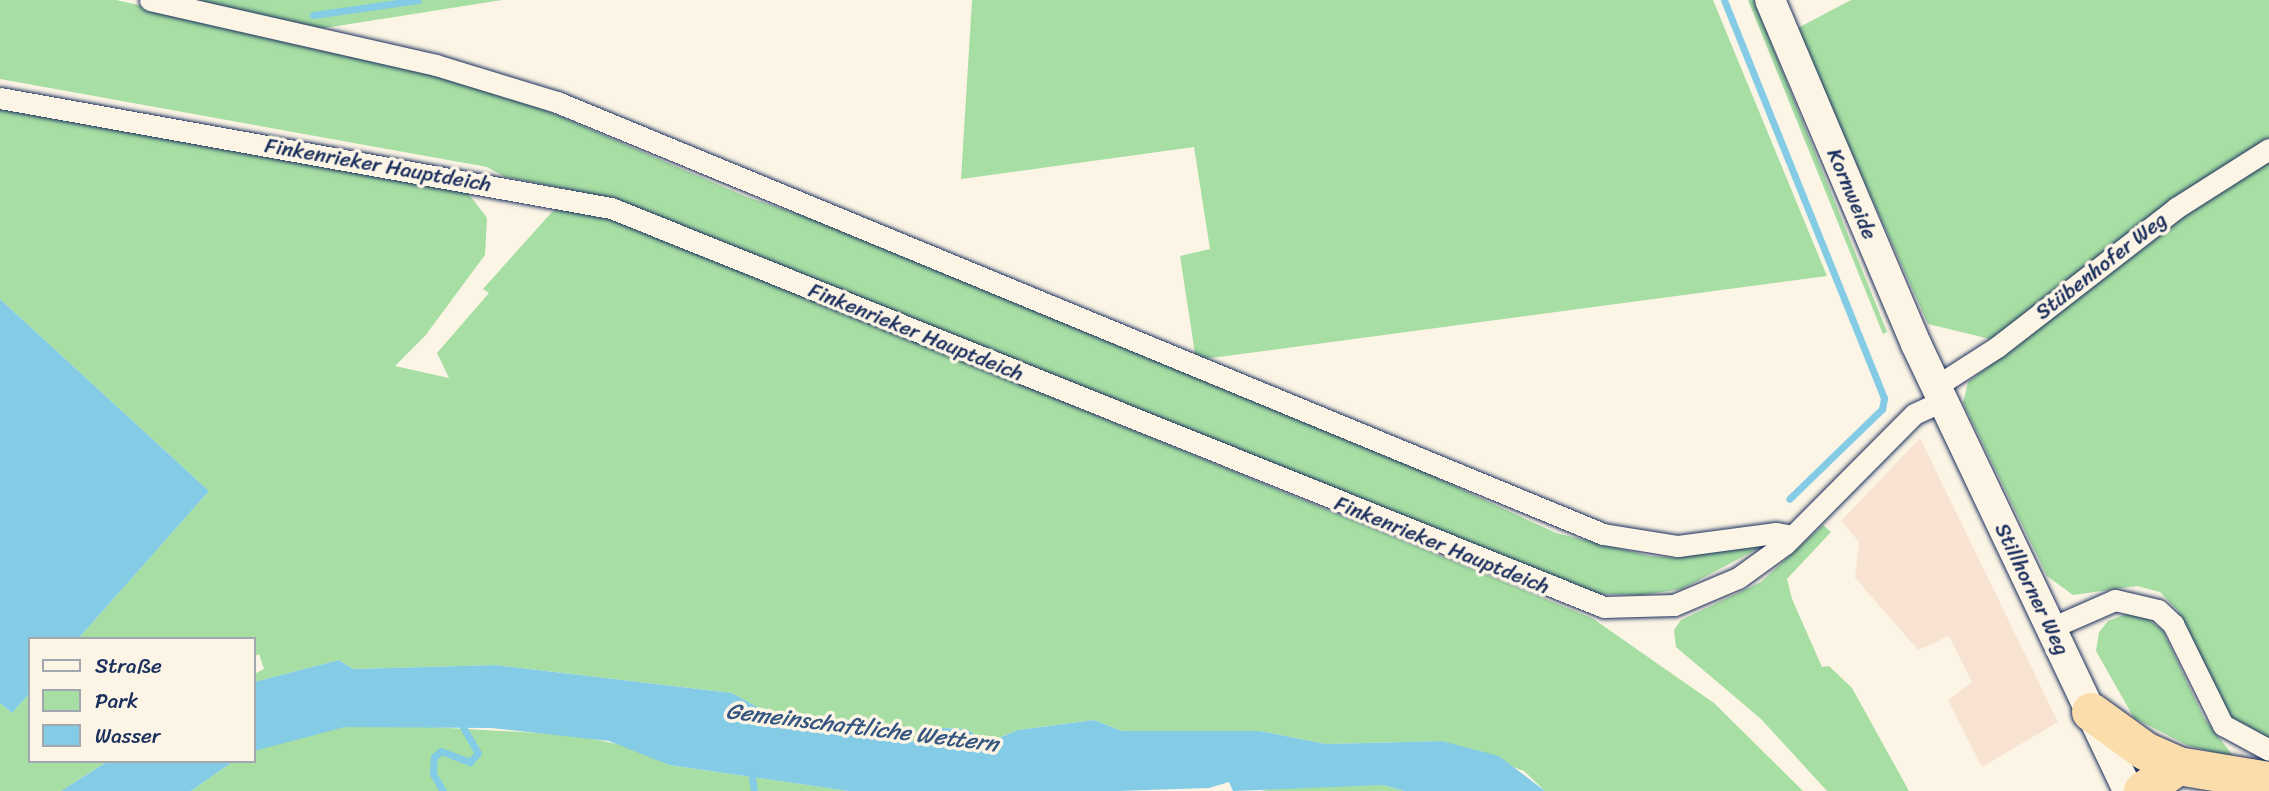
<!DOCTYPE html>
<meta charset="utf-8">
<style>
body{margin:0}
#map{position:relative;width:2269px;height:791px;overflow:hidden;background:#fcf5e5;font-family:Sriracha,sans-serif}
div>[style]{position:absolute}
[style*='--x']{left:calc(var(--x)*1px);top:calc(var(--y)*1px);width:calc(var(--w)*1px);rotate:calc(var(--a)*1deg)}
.built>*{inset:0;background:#f8e3d2}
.green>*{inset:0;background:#a6dea3}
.water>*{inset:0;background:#84cbe5}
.stream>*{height:7px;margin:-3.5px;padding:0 3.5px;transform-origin:3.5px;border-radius:3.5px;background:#84cbe5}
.roads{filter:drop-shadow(0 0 2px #1b2f5e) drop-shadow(0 0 2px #1b2f5e)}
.minor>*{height:21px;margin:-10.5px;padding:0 10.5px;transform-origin:10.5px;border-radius:10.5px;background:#fcf5e5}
.secondary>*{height:30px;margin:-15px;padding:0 15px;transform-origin:15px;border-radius:15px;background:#fcf5e5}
.motorway>*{height:38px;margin:-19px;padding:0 19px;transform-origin:19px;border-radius:19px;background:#fbddab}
span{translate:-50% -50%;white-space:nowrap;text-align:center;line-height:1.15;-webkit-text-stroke:7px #fcf5e5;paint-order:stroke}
.street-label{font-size:21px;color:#1b2f5e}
.water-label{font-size:23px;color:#355680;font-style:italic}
.legend{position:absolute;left:28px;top:637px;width:228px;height:126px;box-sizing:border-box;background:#fcf5e5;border:2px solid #a2a6af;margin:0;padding:9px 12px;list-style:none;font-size:21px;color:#1b2f5e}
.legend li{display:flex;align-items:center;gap:14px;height:35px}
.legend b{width:35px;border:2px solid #a2a6af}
</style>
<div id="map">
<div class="built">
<div style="clip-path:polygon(1920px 438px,2058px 722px,1982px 767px,1948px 700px,1972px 682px,1949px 636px,1918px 650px,1855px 578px,1859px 542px,1841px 521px)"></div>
</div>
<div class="green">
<div style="clip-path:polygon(0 0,116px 0,375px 57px,529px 103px,747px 197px,851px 232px,1336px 431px,1556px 533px,1650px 556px,1677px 558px,1757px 543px,1761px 547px,1682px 589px,1642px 595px,1594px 594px,616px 199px,505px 177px,487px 167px,0 79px)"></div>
<div style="clip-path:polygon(150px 0,502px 0,293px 33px)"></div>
<div style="clip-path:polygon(972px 0,1713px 0,1827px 276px,1196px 360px,1180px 256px,1210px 249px,1194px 147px,961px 179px)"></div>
<div style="clip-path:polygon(1748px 0,1754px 0,1887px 332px,1883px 334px)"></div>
<div style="clip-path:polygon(1851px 0,2269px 0,2269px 138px,2173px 202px,1994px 340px,1928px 324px,1796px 29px)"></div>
<div style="clip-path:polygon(0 107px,468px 193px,487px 218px,485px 255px,425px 336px,395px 366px,449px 378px,437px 353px,489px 293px,483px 289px,551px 213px,558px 208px,598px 215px,645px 231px,1592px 618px,1714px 703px,1803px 791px,1545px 791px,1524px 771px,1442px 741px,1326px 744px,1260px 731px,1122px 731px,1094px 720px,1018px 730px,985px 743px,967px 729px,942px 728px,937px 744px,907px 741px,865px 719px,840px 732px,768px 713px,732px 693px,496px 665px,353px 669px,339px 660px,254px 682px,254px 674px,264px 669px,259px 654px,254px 657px,254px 639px,78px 639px,209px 491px,0 299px)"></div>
<div style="clip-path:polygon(2269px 161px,2269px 738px,2232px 718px,2218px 699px,2178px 611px,2160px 592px,2137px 586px,2073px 595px,2047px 576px,1963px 403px,1968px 382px,2184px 217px)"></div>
<div style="clip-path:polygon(1823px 525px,1831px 532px,1787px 579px,1792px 599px,1822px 667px,1829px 666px,1852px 688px,1909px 791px,1827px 791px,1761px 719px,1676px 647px,1674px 630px,1681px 620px,1761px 582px)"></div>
<div style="clip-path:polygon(2129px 613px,2146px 617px,2163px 631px,2204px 718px,2234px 757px,2189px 746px,2134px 718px,2096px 651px,2099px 632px,2108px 621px)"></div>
<div style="clip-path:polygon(30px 693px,30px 761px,108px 761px,61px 791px,0 791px,0 703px,12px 713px)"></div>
<div style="clip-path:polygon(415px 726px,574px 735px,631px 747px,669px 765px,849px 791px,191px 791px,234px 761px,254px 761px,254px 751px,296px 736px,345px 727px)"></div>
<div style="clip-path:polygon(1383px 785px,1404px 791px,1261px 791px,1285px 786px)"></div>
</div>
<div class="water">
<div style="clip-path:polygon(0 299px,209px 491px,78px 639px,30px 639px,30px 693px,12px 713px,0 703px)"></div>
<div style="clip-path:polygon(339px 660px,353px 669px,496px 665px,732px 693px,768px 713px,840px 732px,865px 719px,907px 741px,936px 743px,942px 728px,967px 729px,986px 743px,1018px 730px,1094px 720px,1122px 731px,1260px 731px,1326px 744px,1442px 741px,1499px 756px,1545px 791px,1404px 791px,1383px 785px,1233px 791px,1229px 782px,1209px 788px,1117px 791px,849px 791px,669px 765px,609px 741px,491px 728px,345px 727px,254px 751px,254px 682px)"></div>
<div style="clip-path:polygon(108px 761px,234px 761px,191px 791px,61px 791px)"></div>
</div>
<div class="stream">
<div style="--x:1724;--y:0;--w:429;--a:68.1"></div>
<div style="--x:1884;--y:398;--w:11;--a:100"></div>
<div style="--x:1882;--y:409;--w:129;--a:135.9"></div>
<div style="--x:313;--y:15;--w:106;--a:-8.1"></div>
<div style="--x:751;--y:771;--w:20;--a:81"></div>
<div style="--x:443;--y:791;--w:20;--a:-120"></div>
<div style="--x:433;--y:774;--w:17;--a:-87"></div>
<div style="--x:434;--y:757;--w:9;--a:-41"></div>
<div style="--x:441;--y:751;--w:31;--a:21"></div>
<div style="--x:470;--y:762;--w:12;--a:-48"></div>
<div style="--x:478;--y:753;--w:34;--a:-120"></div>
</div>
<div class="roads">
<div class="minor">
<div style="--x:150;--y:0;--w:293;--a:12.8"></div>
<div style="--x:436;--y:65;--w:127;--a:17"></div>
<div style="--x:557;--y:102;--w:1132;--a:22.44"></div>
<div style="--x:1603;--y:534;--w:76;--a:9.1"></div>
<div style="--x:1678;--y:546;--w:99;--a:-7.6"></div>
<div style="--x:1776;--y:533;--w:17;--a:10"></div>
<div style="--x:0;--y:98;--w:621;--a:10.21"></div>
<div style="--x:611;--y:208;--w:1070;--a:21.89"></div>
<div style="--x:1604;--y:607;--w:70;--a:-1.6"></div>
<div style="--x:1674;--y:605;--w:69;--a:-22.9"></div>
<div style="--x:1738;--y:578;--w:58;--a:-35.9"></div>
<div style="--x:1785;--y:544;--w:183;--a:-45.2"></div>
<div style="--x:1914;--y:414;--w:31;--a:-25"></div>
<div style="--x:1935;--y:387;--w:74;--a:-32.8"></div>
<div style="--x:1997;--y:347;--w:227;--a:-37.8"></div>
<div style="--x:2176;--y:208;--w:110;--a:-32.4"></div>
<div style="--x:2051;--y:628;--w:70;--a:-23.6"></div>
<div style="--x:2115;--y:600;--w:44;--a:13.1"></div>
<div style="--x:2158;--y:610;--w:21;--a:43"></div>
<div style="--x:2173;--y:624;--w:113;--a:63.7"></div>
<div style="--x:2223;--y:725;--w:52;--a:28.5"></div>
</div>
<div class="secondary">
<div style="--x:1770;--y:0;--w:374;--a:67"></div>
<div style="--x:1916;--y:344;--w:495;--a:64.6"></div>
</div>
<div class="motorway">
<div style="--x:2091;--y:712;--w:67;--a:35.8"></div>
<div style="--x:2145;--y:751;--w:36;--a:24"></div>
<div style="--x:2178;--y:766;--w:92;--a:9.4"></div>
<div style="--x:2143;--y:791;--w:43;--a:-35.5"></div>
</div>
</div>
<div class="street-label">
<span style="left:378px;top:165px;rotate:10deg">Finkenrieker Hauptdeich</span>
<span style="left:1852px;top:194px;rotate:67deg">Kornweide</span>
<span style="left:2101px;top:266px;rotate:-38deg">Stübenhofer Weg</span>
<span style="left:916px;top:332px;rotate:22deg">Finkenrieker Hauptdeich</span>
<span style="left:1442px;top:545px;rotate:22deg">Finkenrieker Hauptdeich</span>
<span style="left:2032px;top:589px;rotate:64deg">Stillhorner Weg</span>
</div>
<div class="water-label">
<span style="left:862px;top:728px;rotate:7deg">Gemeinschaftliche Wettern</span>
</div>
<ul class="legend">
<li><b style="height:9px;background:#fcf5e5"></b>Straße</li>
<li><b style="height:19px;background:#a6dea3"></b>Park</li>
<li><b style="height:19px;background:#84cbe5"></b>Wasser</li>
</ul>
</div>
